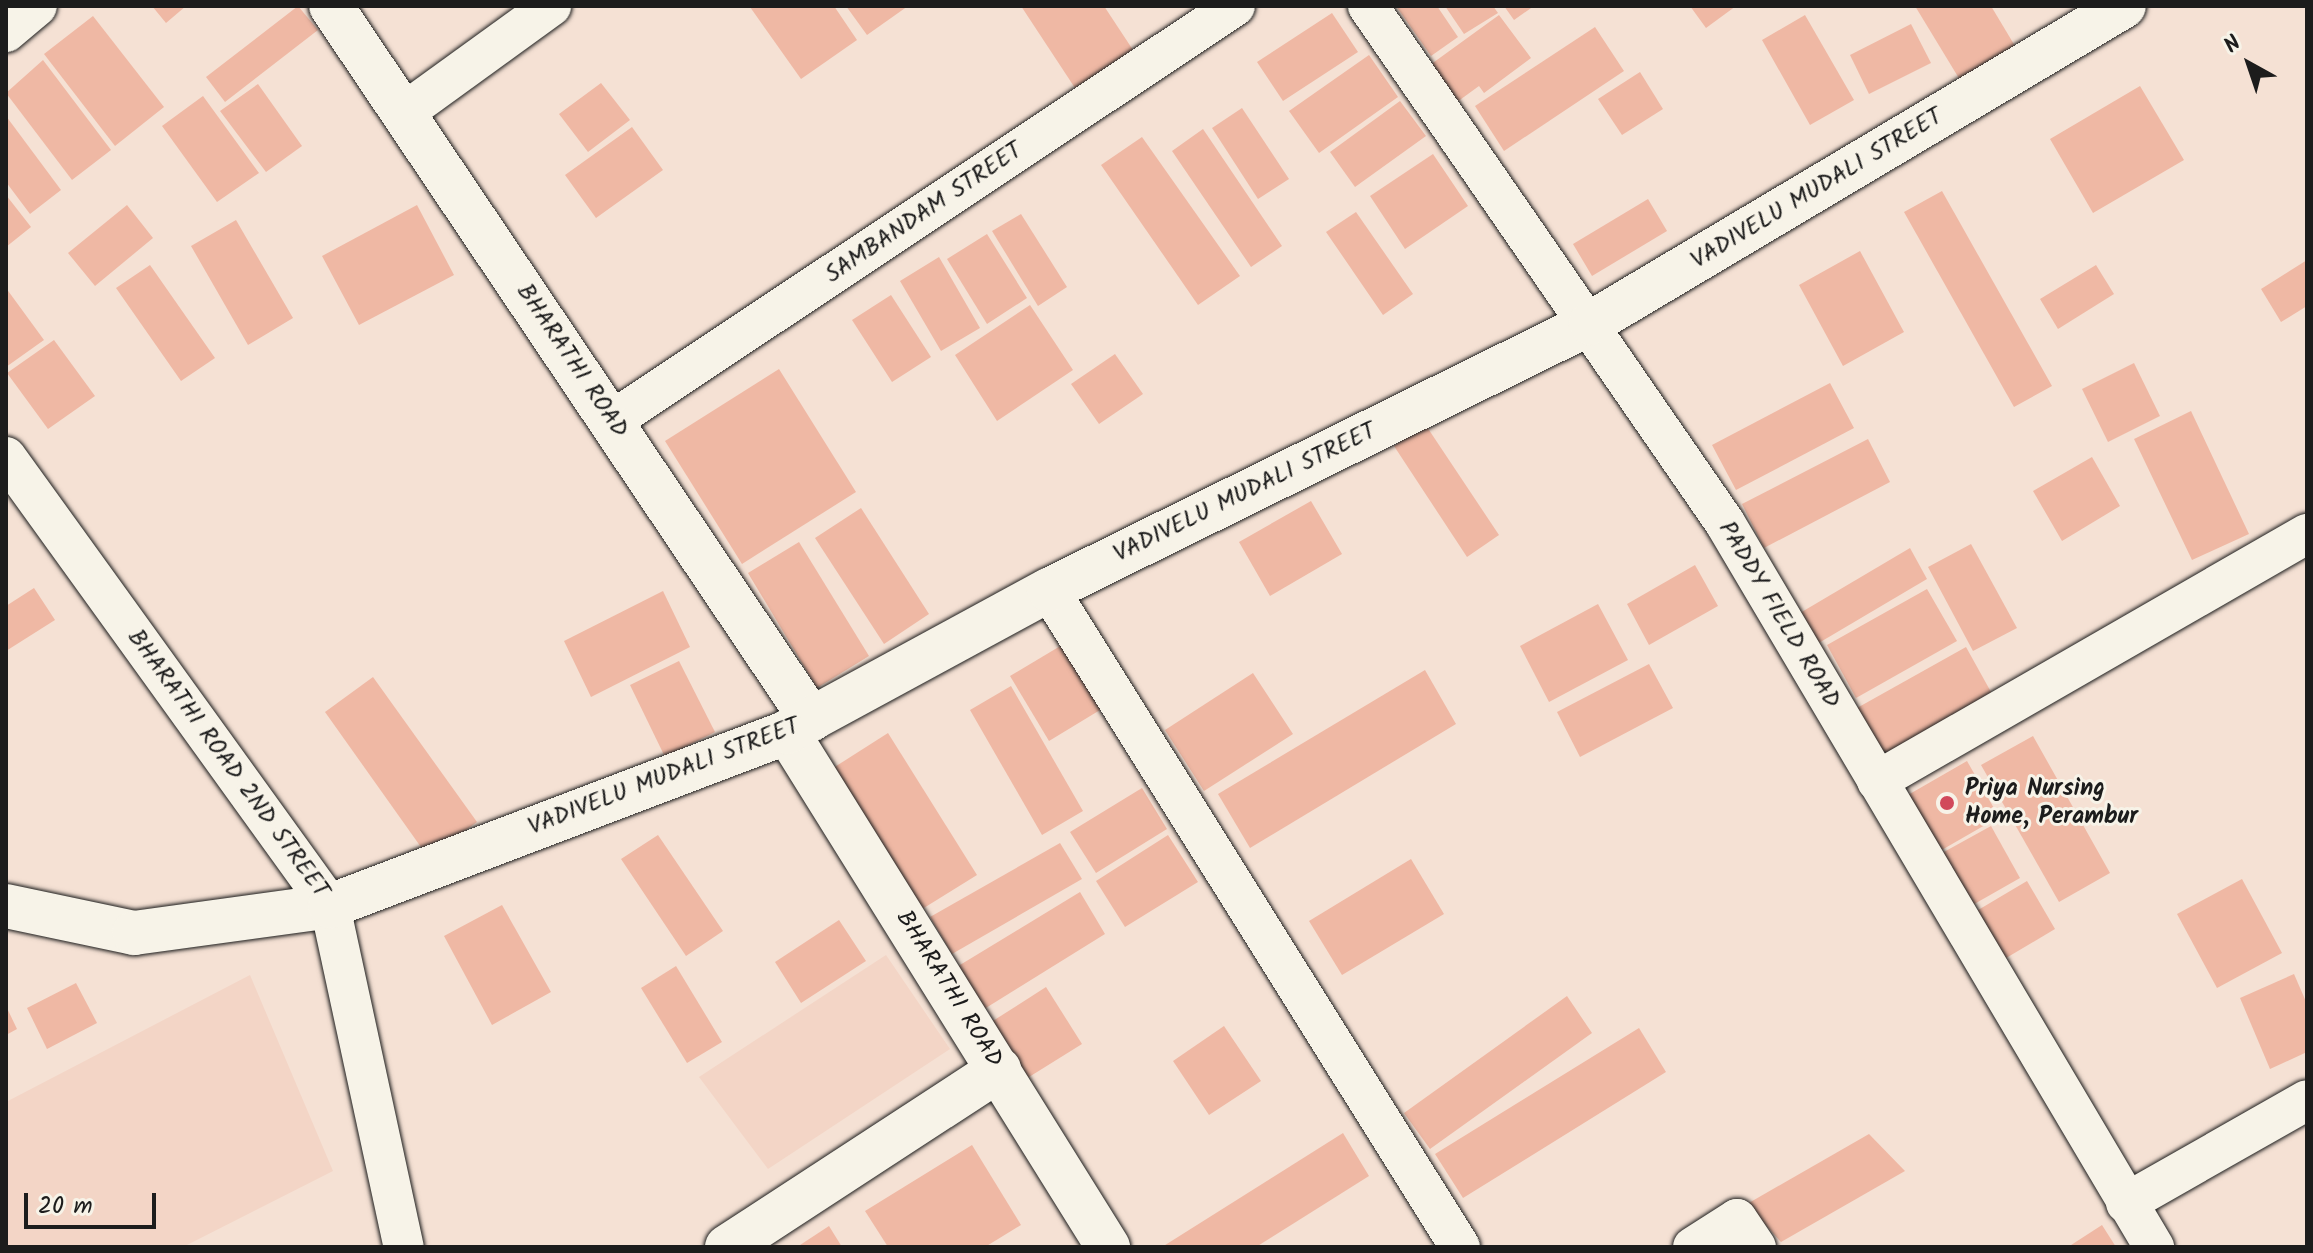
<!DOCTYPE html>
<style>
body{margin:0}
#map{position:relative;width:2313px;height:1253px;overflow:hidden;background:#f5e1d4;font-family:Kalam,sans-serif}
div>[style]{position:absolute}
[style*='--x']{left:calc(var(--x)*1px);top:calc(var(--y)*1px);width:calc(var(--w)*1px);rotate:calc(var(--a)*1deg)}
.built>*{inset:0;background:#f3d5c6}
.building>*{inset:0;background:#efb8a4}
.roads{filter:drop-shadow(0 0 2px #1c1c1c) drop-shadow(0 0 2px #1c1c1c)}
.street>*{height:40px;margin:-20px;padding:0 20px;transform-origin:20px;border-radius:20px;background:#f7f3e8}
.secondary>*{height:44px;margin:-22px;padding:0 22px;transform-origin:22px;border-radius:22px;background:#f7f3e8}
.dots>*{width:22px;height:22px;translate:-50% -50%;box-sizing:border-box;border:4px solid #f7f3e8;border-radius:50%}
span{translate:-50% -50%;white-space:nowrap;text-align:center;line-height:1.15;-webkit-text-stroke:6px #f7f3e8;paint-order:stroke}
.street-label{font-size:24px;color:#1c1c1c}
.poi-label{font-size:24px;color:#1c1c1c;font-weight:700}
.left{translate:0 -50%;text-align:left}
.frame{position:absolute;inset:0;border:8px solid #1c1c1c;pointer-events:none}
.north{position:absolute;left:2209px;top:24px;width:80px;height:80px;-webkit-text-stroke:6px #f7f3e8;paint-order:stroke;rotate:320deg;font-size:22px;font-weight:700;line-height:32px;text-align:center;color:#1c1c1c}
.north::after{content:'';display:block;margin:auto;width:28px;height:36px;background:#1c1c1c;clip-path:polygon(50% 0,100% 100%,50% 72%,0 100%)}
.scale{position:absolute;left:24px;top:1193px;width:132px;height:36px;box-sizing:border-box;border:4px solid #1c1c1c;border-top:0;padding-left:10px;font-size:24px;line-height:28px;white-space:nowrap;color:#1c1c1c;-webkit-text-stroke:6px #f7f3e8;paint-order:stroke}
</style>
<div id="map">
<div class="built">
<div style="clip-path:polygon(886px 955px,950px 1049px,768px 1169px,699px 1077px)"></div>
<div style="clip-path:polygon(250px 975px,333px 1171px,183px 1247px,6px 1247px,6px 1102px)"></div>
</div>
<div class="building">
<div style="clip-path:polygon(152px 6px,186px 6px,166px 23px)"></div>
<div style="clip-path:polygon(298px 6px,318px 30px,225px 102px,206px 77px)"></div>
<div style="clip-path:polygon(834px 6px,857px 40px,801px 79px,750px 7px)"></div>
<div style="clip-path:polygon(846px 6px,908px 6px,867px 35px)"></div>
<div style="clip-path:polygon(1021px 6px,1104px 6px,1133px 50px,1075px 88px)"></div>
<div style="clip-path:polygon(1396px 6px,1437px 6px,1458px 37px,1431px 56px)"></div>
<div style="clip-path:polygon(1445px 6px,1493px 6px,1498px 13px,1464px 34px)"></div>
<div style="clip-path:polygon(1504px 6px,1534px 6px,1514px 20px)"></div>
<div style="clip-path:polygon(1690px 6px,1736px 6px,1706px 28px)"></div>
<div style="clip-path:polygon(1915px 6px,1991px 6px,2015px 46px,1960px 80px)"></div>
<div style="clip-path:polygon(1332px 13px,1358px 52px,1283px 101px,1257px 62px)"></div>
<div style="clip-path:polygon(1499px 15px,1531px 58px,1484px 93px,1479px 86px,1457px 102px,1430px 65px)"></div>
<div style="clip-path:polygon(1805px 15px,1854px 100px,1810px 125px,1762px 40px)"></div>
<div style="clip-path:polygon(93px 16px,164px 107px,115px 146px,44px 54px)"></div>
<div style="clip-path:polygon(1911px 24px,1931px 63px,1869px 94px,1850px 55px)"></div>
<div style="clip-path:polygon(1595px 27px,1624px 71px,1504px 151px,1475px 106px)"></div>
<div style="clip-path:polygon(1369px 55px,1398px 97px,1319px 153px,1289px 111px)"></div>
<div style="clip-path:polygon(43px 60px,111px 150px,72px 180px,6px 93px)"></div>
<div style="clip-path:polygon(1640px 72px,1663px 109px,1622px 135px,1598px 99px)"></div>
<div style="clip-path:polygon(601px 83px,630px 120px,588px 152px,559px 114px)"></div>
<div style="clip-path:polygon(258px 84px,302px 146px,266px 172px,220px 111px)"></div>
<div style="clip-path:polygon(2140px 86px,2184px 160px,2093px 213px,2050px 139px)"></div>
<div style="clip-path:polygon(203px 96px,259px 173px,217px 202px,162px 126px)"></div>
<div style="clip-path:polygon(1400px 101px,1426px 136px,1355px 187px,1330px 152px)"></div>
<div style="clip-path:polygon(1242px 108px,1289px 179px,1258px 199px,1212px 128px)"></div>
<div style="clip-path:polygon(6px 116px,61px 190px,30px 214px,6px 182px)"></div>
<div style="clip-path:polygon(632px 127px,663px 170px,596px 218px,565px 175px)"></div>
<div style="clip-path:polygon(1203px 129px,1282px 246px,1251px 267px,1172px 151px)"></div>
<div style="clip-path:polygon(1142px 137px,1240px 276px,1198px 305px,1101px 165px)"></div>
<div style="clip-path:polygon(1433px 154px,1468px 206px,1405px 249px,1370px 196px)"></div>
<div style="clip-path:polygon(1942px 191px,2052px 386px,2014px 407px,1904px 212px)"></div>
<div style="clip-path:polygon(6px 195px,31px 227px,6px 247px)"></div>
<div style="clip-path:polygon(1648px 199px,1667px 231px,1592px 276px,1573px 244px)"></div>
<div style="clip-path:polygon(127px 205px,153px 238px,95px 286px,68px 253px)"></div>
<div style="clip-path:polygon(417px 205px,454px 275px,359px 325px,322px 256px)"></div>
<div style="clip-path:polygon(1356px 212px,1413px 294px,1383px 315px,1326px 232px)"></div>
<div style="clip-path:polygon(1021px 214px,1067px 287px,1038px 306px,992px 231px)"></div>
<div style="clip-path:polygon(236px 220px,293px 318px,248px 345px,191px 246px)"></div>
<div style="clip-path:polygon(987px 234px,1027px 298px,987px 324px,947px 259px)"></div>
<div style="clip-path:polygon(1860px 251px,1904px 332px,1843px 366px,1799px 285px)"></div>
<div style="clip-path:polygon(939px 257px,980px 328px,941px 351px,900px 281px)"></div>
<div style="clip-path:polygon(2307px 260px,2307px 306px,2281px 322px,2261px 289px)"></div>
<div style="clip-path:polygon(150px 265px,215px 358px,181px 381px,116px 288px)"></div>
<div style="clip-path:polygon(2096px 265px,2114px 294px,2058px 329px,2040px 299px)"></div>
<div style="clip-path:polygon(6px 288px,44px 340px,6px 367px)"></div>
<div style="clip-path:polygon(891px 295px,931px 357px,892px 382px,852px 320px)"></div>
<div style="clip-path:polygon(1030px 305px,1073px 370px,997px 421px,955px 355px)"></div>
<div style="clip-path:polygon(54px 340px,95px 396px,48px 429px,7px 373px)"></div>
<div style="clip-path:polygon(1115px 354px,1143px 394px,1099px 424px,1071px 384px)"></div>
<div style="clip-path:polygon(2134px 363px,2160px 416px,2108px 442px,2082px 389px)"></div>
<div style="clip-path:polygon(779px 369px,856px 492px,742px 564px,665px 441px)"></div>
<div style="clip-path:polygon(1830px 383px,1854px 428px,1736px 490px,1712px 445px)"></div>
<div style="clip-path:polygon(2191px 411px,2249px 534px,2192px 560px,2134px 439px)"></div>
<div style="clip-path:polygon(1425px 424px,1499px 535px,1467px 557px,1394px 446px)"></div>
<div style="clip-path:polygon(1868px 439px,1890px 482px,1764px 548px,1742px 504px)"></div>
<div style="clip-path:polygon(2092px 457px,2120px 506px,2062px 541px,2033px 491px)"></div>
<div style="clip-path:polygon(1311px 501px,1342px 554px,1270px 596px,1239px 542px)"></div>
<div style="clip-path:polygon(861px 508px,929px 614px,884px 644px,815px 538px)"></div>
<div style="clip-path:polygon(799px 542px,869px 656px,817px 688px,748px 573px)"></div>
<div style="clip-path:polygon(1971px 544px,2017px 628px,1973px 651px,1928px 567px)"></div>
<div style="clip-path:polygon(1910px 548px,1927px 579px,1817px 644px,1800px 613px)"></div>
<div style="clip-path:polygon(1695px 565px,1718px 606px,1649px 645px,1627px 604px)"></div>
<div style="clip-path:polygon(34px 588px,55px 620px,6px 651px,6px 606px)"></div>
<div style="clip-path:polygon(1927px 589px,1957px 641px,1856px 698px,1827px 645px)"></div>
<div style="clip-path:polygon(663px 591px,690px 647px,591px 697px,564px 641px)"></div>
<div style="clip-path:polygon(1598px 604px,1628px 660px,1549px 702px,1520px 646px)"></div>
<div style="clip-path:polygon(1067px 642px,1105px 707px,1049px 741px,1010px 676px)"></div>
<div style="clip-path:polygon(1966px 647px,1996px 701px,1888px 763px,1857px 708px)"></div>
<div style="clip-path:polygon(679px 661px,715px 732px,665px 757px,630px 685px)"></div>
<div style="clip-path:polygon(1649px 664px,1673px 708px,1580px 757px,1557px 712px)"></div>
<div style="clip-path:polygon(1425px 670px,1456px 724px,1250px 848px,1218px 794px)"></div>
<div style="clip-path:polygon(1253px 673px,1293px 734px,1204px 791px,1165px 730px)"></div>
<div style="clip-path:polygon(373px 677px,477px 822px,428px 857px,325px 712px)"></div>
<div style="clip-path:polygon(1011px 686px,1083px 811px,1042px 835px,970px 710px)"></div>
<div style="clip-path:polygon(888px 733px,977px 875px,919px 911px,830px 770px)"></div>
<div style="clip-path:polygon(2033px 736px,2110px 873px,2059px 902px,1981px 765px)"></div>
<div style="clip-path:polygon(1967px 761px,1999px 817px,1933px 855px,1901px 799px)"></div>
<div style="clip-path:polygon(1142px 788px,1167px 829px,1096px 873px,1070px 832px)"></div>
<div style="clip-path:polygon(1991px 826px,2020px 878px,1962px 911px,1933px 858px)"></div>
<div style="clip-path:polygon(658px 835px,723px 931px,686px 956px,621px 859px)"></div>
<div style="clip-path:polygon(1168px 835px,1198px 882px,1125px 927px,1096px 881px)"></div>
<div style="clip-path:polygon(1060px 843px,1082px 879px,952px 954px,930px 917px)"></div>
<div style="clip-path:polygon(1411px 859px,1444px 914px,1342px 975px,1309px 921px)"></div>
<div style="clip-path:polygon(2242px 879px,2282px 953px,2217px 988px,2177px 914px)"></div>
<div style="clip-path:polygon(2027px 881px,2055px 929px,1996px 964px,1968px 916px)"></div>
<div style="clip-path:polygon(1080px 892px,1105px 934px,981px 1011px,955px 968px)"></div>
<div style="clip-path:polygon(502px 905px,551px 992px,492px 1025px,444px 936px)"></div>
<div style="clip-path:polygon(839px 920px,866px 961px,801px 1003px,775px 962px)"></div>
<div style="clip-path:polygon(676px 966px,722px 1042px,687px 1063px,641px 988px)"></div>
<div style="clip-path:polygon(2294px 974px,2307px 1004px,2307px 1052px,2270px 1069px,2240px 998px)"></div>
<div style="clip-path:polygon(76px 983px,97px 1023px,47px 1049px,27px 1008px)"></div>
<div style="clip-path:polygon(1046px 987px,1082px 1044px,1021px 1082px,985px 1026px)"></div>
<div style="clip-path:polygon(1567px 996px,1592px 1033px,1430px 1149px,1404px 1113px)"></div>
<div style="clip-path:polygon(6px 1006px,17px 1029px,6px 1035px)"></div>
<div style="clip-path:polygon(1224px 1026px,1261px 1081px,1209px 1115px,1173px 1061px)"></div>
<div style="clip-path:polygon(1639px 1028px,1666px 1072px,1463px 1198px,1435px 1154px)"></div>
<div style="clip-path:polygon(1343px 1133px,1369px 1176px,1256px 1247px,1162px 1247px)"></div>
<div style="clip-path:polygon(1869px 1134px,1905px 1171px,1781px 1242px,1747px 1204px)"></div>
<div style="clip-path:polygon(972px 1145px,1021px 1225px,985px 1247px,888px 1247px,865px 1211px)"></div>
<div style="clip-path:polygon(2102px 1225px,2116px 1247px,2068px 1247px)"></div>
<div style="clip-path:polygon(829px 1226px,842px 1247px,797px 1247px)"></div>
</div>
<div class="roads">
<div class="street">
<div style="--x:1368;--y:6;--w:628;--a:55.37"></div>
<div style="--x:1725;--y:523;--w:842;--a:59.35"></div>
<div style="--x:6;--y:32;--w:40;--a:-40"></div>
<div style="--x:402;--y:114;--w:184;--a:-35.9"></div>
<div style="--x:613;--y:420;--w:747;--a:-33.65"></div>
<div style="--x:6;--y:457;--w:554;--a:54.19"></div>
<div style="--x:330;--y:906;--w:349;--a:77.8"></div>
<div style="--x:1049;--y:590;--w:775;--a:57.97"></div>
<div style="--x:1877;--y:781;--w:496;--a:-29.9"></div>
<div style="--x:2126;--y:1203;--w:208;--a:-29.6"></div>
<div style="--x:1693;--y:1247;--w:52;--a:-32.5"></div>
<div style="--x:1737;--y:1219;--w:34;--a:56"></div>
</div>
<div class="secondary">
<div style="--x:331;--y:6;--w:860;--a:56.05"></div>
<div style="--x:787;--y:732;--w:607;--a:58.06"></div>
<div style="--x:6;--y:906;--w:131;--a:11.9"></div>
<div style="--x:134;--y:933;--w:198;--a:-7.8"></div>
<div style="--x:330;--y:906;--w:489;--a:-20.8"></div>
<div style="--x:787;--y:732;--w:298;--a:-28.5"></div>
<div style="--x:1049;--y:590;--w:604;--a:-26.23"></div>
<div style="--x:1591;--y:323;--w:620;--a:-30.74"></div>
<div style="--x:727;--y:1247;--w:325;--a:-33.1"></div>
</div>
</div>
<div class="dots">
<div style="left:1947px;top:803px;background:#d1495b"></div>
</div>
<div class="street-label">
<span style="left:1817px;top:189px;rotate:-31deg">VADIVELU MUDALI STREET</span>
<span style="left:924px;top:213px;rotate:-34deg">SAMBANDAM STREET</span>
<span style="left:572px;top:361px;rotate:56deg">BHARATHI ROAD</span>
<span style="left:1245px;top:493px;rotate:-26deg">VADIVELU MUDALI STREET</span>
<span style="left:1779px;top:615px;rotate:59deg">PADDY FIELD ROAD</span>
<span style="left:228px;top:764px;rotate:54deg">BHARATHI ROAD 2ND STREET</span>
<span style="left:664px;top:777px;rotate:-21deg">VADIVELU MUDALI STREET</span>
<span style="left:949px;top:989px;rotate:58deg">BHARATHI ROAD</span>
</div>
<div class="poi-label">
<span class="left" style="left:1965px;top:803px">Priya Nursing<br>Home, Perambur</span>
</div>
<div class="frame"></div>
<div class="north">N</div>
<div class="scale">20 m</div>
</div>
